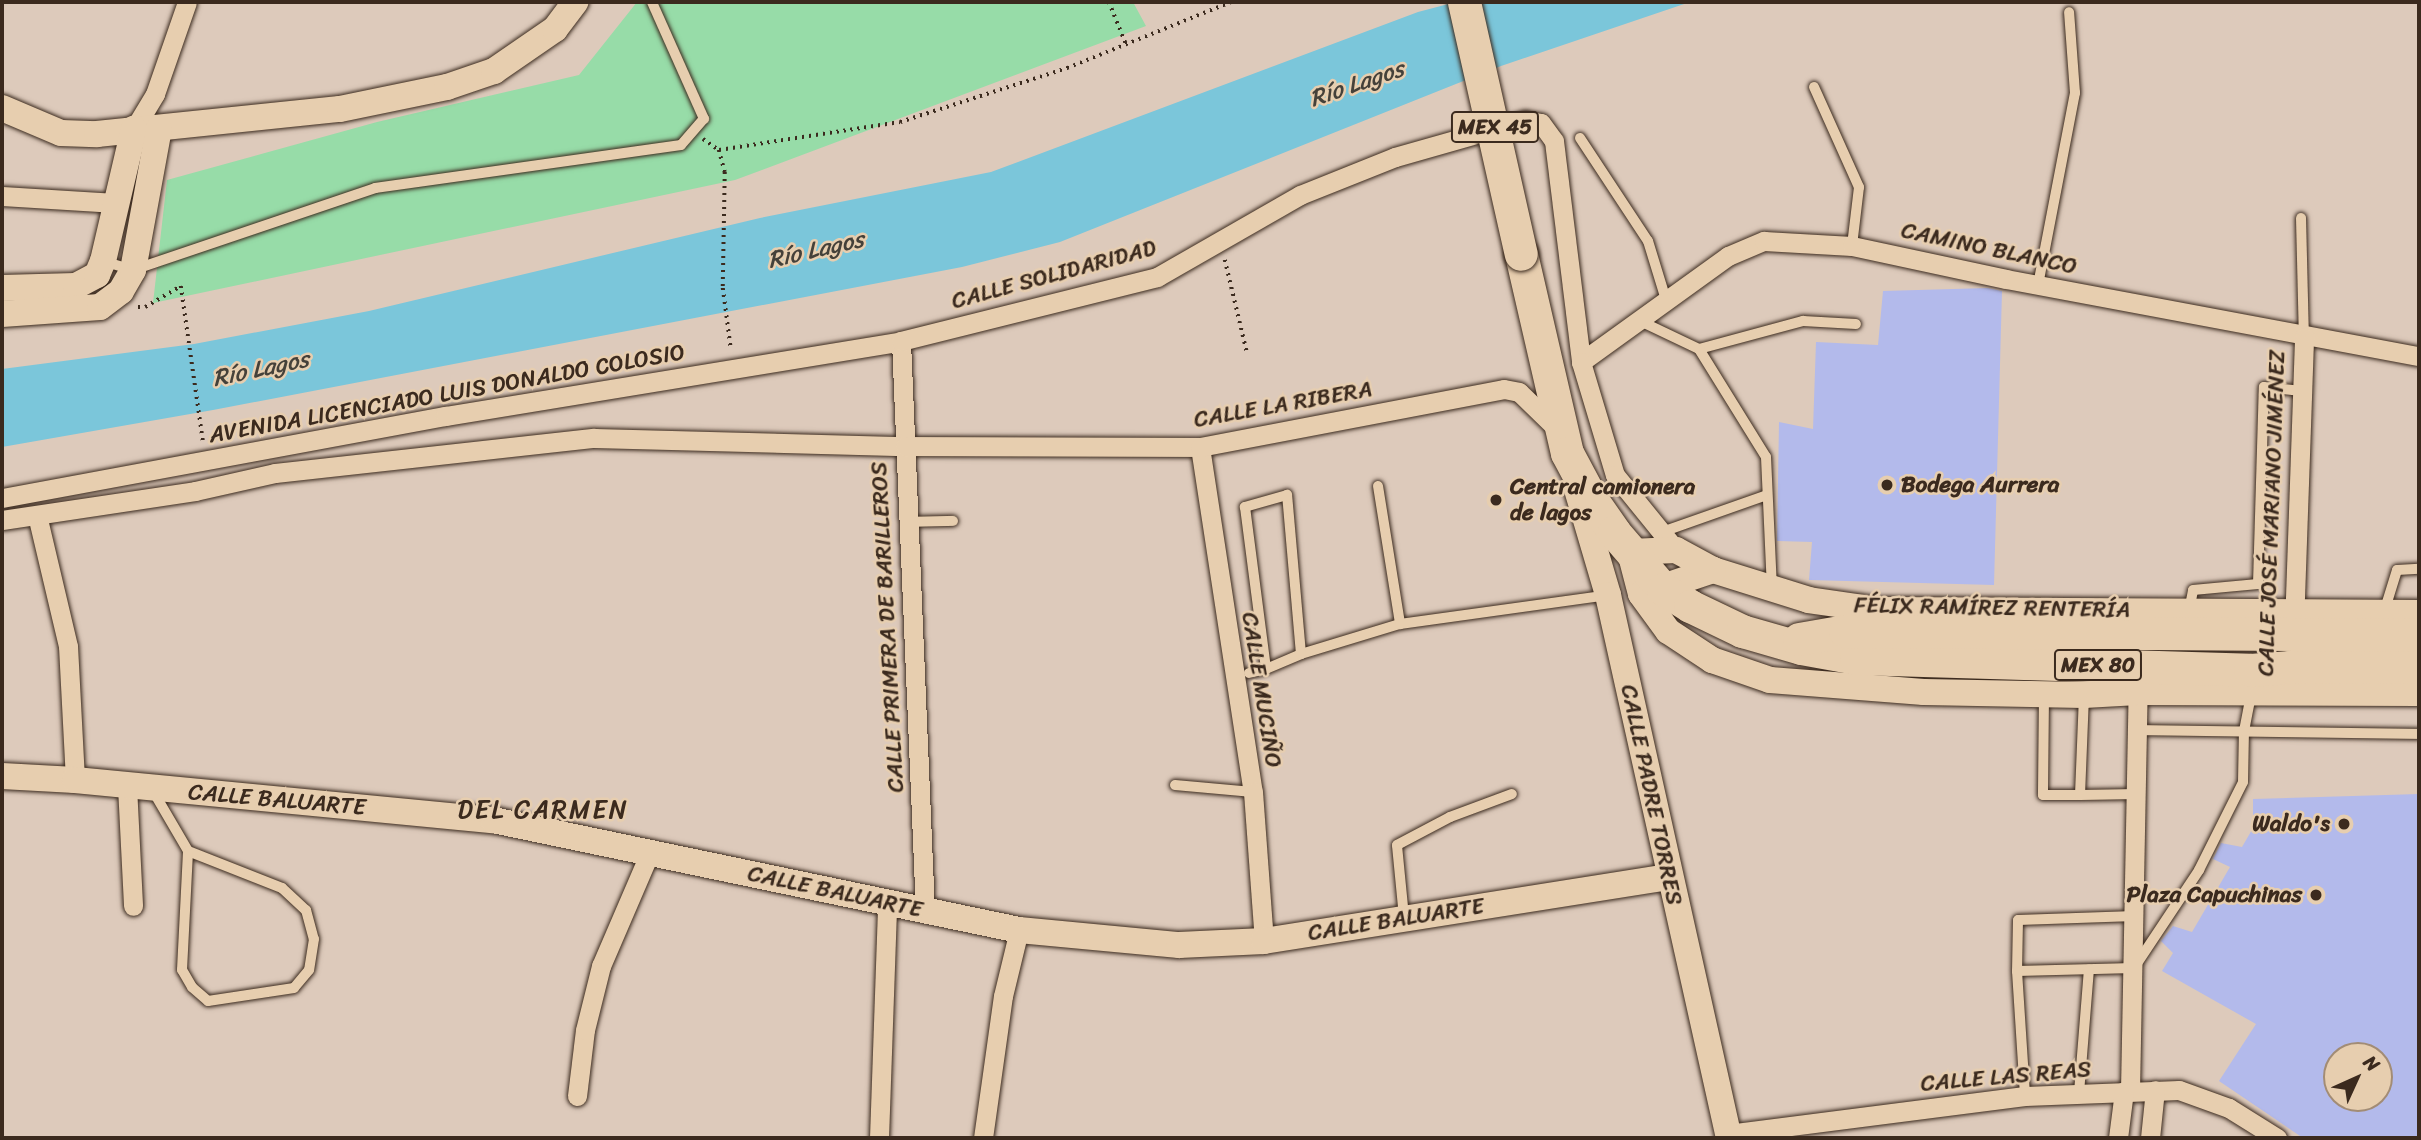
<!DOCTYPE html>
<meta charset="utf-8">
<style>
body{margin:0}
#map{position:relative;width:2421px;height:1140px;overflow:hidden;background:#ddcabb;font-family:Sriracha,sans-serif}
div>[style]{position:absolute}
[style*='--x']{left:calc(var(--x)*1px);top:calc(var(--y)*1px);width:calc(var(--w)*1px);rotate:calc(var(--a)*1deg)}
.green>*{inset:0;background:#97dca8}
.water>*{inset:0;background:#7bc6da}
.building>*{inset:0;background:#b3baeb}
.path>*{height:3.5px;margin-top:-1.75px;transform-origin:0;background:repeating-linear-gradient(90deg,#3b2a1e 0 2px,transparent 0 7px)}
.roads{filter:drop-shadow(0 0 2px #3b2a1e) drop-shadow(0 0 2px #3b2a1e)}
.lane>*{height:10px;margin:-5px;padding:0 5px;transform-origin:5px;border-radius:5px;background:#e7ceaf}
.street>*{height:19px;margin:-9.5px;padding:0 9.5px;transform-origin:9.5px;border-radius:9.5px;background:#e7ceaf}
.secondary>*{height:26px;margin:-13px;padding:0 13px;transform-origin:13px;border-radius:13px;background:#e7ceaf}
.highway>*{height:33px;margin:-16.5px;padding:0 16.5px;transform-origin:16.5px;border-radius:16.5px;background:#e7ceaf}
.bridges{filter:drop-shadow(0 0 2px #3b2a1e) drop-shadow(0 0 2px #3b2a1e)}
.highway-bridge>*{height:33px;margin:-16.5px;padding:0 16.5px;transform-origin:16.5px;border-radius:16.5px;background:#e7ceaf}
.dots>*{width:19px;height:19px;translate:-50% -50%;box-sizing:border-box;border:4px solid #e7ceaf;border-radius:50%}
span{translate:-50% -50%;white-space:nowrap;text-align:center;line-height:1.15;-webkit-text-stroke:5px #e7ceaf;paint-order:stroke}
.shield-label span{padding:2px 5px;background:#e7ceaf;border:2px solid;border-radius:5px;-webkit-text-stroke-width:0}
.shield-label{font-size:21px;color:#3b2a1e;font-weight:700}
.street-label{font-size:23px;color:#3b2a1e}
.poi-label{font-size:23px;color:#3b2a1e;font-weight:700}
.left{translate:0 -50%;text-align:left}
.right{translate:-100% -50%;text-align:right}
.water-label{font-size:24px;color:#45413a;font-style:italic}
.quarter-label{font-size:26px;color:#3b2a1e;letter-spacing:2px}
.frame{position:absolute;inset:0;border:4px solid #3b2a1e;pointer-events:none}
.north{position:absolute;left:2323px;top:1042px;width:70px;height:70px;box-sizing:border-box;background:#e7ceaf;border:2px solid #a28c75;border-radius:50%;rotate:45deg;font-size:19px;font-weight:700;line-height:28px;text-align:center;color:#3b2a1e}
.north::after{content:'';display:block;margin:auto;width:24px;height:32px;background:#3b2a1e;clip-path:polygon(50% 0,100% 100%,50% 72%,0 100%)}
</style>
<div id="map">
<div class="green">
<div style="clip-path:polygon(637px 2px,1133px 2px,1146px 26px,735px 180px,153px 303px,167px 180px,377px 122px,579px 75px)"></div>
</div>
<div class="water">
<div style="clip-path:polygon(1456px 2px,1690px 2px,1501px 66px,1060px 242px,962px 267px,213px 410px,2px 447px,2px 369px,194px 344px,369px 311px,760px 218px,991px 172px,1418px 12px)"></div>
</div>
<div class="building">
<div style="clip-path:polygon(1988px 288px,2002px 291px,1994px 585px,1809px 580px,1812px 542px,1777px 541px,1779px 422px,1813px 429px,1816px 342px,1878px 345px,1883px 291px)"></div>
<div style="clip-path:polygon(evenodd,2419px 794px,2419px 1138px,2303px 1138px,2219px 1081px,2256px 1024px,2162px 971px,2173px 953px,2161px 941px,2173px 926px,2192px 932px,2230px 867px,2213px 859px,2221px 843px,2242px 847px,2253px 828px,2253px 799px,2419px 794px,2337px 1056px,2379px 1056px,2379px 1098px,2337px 1098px,2337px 1056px)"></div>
</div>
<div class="path">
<div style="--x:1109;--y:2;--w:45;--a:68"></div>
<div style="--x:703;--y:139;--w:19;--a:35"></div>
<div style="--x:719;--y:150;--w:183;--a:-8.8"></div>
<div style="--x:900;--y:122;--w:176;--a:-17.9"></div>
<div style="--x:1067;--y:68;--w:177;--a:-21.9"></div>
<div style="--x:719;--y:150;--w:23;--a:75"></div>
<div style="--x:725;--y:172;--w:116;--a:91"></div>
<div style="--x:723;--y:288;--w:62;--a:82.5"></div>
<div style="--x:1225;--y:260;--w:95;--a:76.6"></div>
<div style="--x:138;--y:307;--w:7;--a:0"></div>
<div style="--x:145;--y:307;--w:42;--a:-30.3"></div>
<div style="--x:181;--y:286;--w:157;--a:81.9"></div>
</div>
<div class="roads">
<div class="lane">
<div style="--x:1814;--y:87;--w:110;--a:65.8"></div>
<div style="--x:1859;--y:187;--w:59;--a:96.8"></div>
<div style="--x:1580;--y:138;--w:123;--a:56.6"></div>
<div style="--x:1648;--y:241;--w:62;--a:73"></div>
<div style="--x:2301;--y:218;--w:119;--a:88.6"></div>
<div style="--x:103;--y:261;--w:31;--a:17"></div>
<div style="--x:133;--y:270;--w:256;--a:-18.7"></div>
<div style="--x:375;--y:188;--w:309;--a:-8"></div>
<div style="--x:681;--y:145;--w:35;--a:-49"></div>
<div style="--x:704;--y:119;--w:128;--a:-114"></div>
<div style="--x:2038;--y:285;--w:196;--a:-79.1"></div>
<div style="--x:2075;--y:93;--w:81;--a:-94.2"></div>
<div style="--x:1638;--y:320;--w:68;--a:25.4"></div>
<div style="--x:1699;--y:349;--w:108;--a:-15.1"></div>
<div style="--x:1803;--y:321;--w:53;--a:3.2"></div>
<div style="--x:1699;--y:349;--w:127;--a:58.2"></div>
<div style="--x:1766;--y:457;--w:131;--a:87.4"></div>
<div style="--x:1378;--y:486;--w:140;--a:80.9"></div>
<div style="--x:908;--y:522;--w:45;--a:-1.3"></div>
<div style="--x:1662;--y:532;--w:111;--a:-19.4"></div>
<div style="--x:2189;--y:611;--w:21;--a:-79"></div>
<div style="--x:2193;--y:590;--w:65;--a:-5.3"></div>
<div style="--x:2258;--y:584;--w:197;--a:-88.3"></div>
<div style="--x:2264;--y:387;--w:38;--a:6"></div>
<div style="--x:2384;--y:612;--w:44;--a:-72.8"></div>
<div style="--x:2397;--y:570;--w:22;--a:-3"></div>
<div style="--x:1301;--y:654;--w:103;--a:-16.9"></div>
<div style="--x:1400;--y:624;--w:210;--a:-7.9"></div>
<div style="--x:1249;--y:673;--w:17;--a:-13"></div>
<div style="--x:1266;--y:669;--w:38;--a:-23"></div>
<div style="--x:1301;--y:654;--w:160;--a:-95"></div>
<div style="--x:1287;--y:495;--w:44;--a:164.1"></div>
<div style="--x:1245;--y:507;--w:163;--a:82.6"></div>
<div style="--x:2044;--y:696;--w:99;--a:90.6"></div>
<div style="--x:2043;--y:795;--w:37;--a:0"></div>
<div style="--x:2080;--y:795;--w:99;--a:-87.7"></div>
<div style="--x:2138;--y:730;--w:281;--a:0.8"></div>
<div style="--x:1175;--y:785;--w:78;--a:5.1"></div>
<div style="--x:153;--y:791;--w:69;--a:59.7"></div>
<div style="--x:188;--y:851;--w:101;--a:21.5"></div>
<div style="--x:282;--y:888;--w:33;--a:43"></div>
<div style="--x:306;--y:910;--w:30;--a:75"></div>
<div style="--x:314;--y:939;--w:31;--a:99"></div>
<div style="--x:309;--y:970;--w:23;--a:130"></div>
<div style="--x:294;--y:988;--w:87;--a:171.4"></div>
<div style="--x:208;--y:1001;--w:21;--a:-139"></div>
<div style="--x:192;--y:987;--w:20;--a:-120"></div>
<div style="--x:182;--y:970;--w:119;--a:-87.1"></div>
<div style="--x:2080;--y:795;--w:57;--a:-1"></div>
<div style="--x:2135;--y:916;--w:117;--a:178"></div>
<div style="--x:2018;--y:920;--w:51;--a:91.1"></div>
<div style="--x:2017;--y:971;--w:117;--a:-1.5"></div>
<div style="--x:2134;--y:968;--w:118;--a:-56.4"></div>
<div style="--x:2199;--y:870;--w:98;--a:-63.4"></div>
<div style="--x:2243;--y:782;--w:51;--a:-88.9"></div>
<div style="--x:2244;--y:731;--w:37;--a:-79"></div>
<div style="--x:1404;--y:917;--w:72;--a:-95.6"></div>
<div style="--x:1397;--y:845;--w:60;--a:-27.8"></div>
<div style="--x:1450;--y:817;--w:66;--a:-20.4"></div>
<div style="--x:2017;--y:971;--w:125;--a:86.3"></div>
<div style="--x:2079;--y:1093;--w:124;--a:-85.4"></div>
</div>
<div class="street">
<div style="--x:134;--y:129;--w:41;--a:-59"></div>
<div style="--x:155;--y:94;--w:97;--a:-70.8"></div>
<div style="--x:2;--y:196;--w:114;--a:3.5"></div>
<div style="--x:901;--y:341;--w:571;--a:87.59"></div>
<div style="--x:1581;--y:362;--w:181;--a:-35.8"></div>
<div style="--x:1728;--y:256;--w:39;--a:-23"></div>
<div style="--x:1764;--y:241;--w:88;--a:3.3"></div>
<div style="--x:1852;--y:246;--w:157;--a:12.1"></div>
<div style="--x:2006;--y:279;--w:420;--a:10.6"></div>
<div style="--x:1200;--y:447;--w:349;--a:81.3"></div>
<div style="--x:1253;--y:792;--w:149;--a:85.8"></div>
<div style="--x:2;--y:498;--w:451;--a:-10.5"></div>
<div style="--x:445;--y:416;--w:462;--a:-9.3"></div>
<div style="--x:901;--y:341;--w:264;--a:-14"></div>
<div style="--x:1157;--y:277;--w:165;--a:-29.8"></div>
<div style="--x:1300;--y:195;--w:102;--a:-21.8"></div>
<div style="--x:1395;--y:157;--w:135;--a:-15.9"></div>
<div style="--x:1525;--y:120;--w:16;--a:11"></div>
<div style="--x:1541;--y:123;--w:22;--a:54"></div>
<div style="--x:1554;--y:141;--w:223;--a:83"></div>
<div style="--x:1581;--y:362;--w:118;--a:73.3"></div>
<div style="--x:1615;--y:475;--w:97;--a:50.9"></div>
<div style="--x:37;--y:515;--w:135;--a:76.7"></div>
<div style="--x:68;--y:646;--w:134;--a:87"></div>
<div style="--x:2;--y:520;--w:195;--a:-8.5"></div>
<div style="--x:195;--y:491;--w:82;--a:-12.7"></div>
<div style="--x:275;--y:473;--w:321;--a:-6.3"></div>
<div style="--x:594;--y:438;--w:311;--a:1.5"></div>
<div style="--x:905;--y:446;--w:295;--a:0.2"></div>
<div style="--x:1200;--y:447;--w:309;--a:-10.8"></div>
<div style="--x:1504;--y:389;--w:15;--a:11"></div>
<div style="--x:1519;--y:392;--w:52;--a:44.2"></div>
<div style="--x:2294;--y:626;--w:289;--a:-88"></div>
<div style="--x:127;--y:786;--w:120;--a:87.1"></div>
<div style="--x:2130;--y:1091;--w:399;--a:-88.9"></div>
<div style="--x:577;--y:1096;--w:66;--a:-83.1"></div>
<div style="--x:585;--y:1030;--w:66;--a:-76"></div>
<div style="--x:601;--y:966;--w:124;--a:-66.7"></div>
<div style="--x:1728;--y:1134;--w:299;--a:-7.3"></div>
<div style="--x:2025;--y:1096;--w:154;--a:-2.2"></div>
<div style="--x:2179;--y:1090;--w:53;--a:19.8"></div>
<div style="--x:2229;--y:1108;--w:57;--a:32"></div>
<div style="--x:879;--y:1138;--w:234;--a:-88"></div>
<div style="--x:983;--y:1138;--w:143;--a:-82"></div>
<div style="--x:1003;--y:996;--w:68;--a:-76.4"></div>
<div style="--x:2118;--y:1138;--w:47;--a:-82.7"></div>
<div style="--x:2150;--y:1138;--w:48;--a:-84.1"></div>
</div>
<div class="secondary">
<div style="--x:2;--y:108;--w:64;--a:23"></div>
<div style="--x:61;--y:133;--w:36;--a:2"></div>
<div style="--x:97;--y:134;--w:244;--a:-5.9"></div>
<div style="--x:340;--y:109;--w:109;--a:-11.6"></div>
<div style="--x:447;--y:87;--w:50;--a:-18.8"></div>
<div style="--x:494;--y:71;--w:74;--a:-34.5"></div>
<div style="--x:555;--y:29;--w:34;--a:-53"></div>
<div style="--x:2;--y:288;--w:74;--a:-1.5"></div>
<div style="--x:76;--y:286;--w:24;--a:-28"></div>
<div style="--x:97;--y:275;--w:15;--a:-67"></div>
<div style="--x:103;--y:261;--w:136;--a:-76.8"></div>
<div style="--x:2;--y:314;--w:98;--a:-4.1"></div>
<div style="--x:100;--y:307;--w:26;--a:-37"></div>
<div style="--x:121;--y:291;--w:24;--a:-60"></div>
<div style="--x:133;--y:270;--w:144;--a:-79.6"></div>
<div style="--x:1576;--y:486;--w:114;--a:73.6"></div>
<div style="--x:1608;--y:595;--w:556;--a:77.44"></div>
<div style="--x:1648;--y:592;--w:69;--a:-18.7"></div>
<div style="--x:2419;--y:613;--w:541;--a:-179.68"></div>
<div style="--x:1878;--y:610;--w:70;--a:-171.8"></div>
<div style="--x:1809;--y:600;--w:101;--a:-162.6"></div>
<div style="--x:1713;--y:570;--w:42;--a:-151.6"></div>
<div style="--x:1676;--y:550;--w:46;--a:177.5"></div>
<div style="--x:1630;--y:552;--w:43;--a:75.3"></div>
<div style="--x:1641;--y:594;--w:46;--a:53.9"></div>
<div style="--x:1668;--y:631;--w:53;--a:33.4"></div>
<div style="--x:1712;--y:660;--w:61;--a:19"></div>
<div style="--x:1770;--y:680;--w:154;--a:4.5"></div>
<div style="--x:1924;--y:692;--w:160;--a:1.1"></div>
<div style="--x:2084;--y:695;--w:54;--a:-3.2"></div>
<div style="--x:2138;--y:692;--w:281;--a:0.2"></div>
<div style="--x:2;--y:776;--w:73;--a:3.1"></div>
<div style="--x:75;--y:780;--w:420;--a:5.5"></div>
<div style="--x:493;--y:820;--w:537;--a:11.81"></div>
<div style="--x:1019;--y:930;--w:161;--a:5.4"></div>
<div style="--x:1179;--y:945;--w:85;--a:-2.7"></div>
<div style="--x:1264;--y:941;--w:410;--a:-9"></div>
</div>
<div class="highway">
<div style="--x:1521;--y:254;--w:204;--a:77"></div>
<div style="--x:1567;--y:453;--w:53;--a:62"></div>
<div style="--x:1592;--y:500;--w:39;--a:55"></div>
<div style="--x:1614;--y:532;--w:75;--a:49.3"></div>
<div style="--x:1663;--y:589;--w:32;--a:32"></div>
<div style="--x:1690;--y:606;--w:58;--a:25.7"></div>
<div style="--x:1742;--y:631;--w:61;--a:16.1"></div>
<div style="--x:1801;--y:648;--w:56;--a:10.3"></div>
<div style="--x:1856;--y:658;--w:394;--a:1.7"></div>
<div style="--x:2250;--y:670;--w:40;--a:-4.3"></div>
<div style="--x:2290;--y:667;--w:129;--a:-0.4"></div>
<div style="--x:1799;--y:639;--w:47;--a:-9.9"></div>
<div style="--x:1845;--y:631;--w:574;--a:0.4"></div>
</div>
</div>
<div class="bridges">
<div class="highway-bridge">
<div style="--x:1464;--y:2;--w:258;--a:77.3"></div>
</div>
</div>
<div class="dots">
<div style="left:1887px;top:485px;background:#3b2a1e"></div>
<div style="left:1496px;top:500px;background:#3b2a1e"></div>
<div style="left:2344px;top:824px;background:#3b2a1e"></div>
<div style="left:2316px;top:895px;background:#3b2a1e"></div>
</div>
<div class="shield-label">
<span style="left:1495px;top:127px">MEX 45</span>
<span style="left:2098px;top:665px">MEX 80</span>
</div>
<div class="street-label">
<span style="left:1989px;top:249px;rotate:12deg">CAMINO BLANCO</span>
<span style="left:1054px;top:275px;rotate:-15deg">CALLE SOLIDARIDAD</span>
<span style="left:447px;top:394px;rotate:-10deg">AVENIDA LICENCIADO LUIS DONALDO COLOSIO</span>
<span style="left:1283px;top:405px;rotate:-10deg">CALLE LA RIBERA</span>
<span style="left:2272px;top:513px;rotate:-88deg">CALLE JOSÉ MARIANO JIMÉNEZ</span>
<span style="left:1992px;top:608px;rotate:1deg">FÉLIX RAMÍREZ RENTERÍA</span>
<span style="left:888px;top:627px;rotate:-93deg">CALLE PRIMERA DE BARILLEROS</span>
<span style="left:1261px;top:690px;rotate:81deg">CALLE MUCIÑO</span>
<span style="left:1651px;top:795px;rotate:78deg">CALLE PADRE TORRES</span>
<span style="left:277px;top:800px;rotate:5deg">CALLE BALUARTE</span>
<span style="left:835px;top:892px;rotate:12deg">CALLE BALUARTE</span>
<span style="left:1396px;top:920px;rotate:-9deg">CALLE BALUARTE</span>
<span style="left:2006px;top:1077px;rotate:-5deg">CALLE LAS REAS</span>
</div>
<div class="poi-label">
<span class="left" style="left:1901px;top:485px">Bodega Aurrera</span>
<span class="left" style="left:1510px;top:500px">Central camionera<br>de lagos</span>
<span class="right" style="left:2330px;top:824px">Waldo's</span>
<span class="right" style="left:2302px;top:895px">Plaza Capuchinas</span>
</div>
<div class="water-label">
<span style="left:1357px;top:84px;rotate:-19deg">Río Lagos</span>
<span style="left:816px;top:250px;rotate:-13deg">Río Lagos</span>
<span style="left:261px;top:369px;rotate:-12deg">Río Lagos</span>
</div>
<div class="quarter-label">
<span style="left:543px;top:810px">DEL CARMEN</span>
</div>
<div class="frame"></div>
<div class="north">N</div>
</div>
